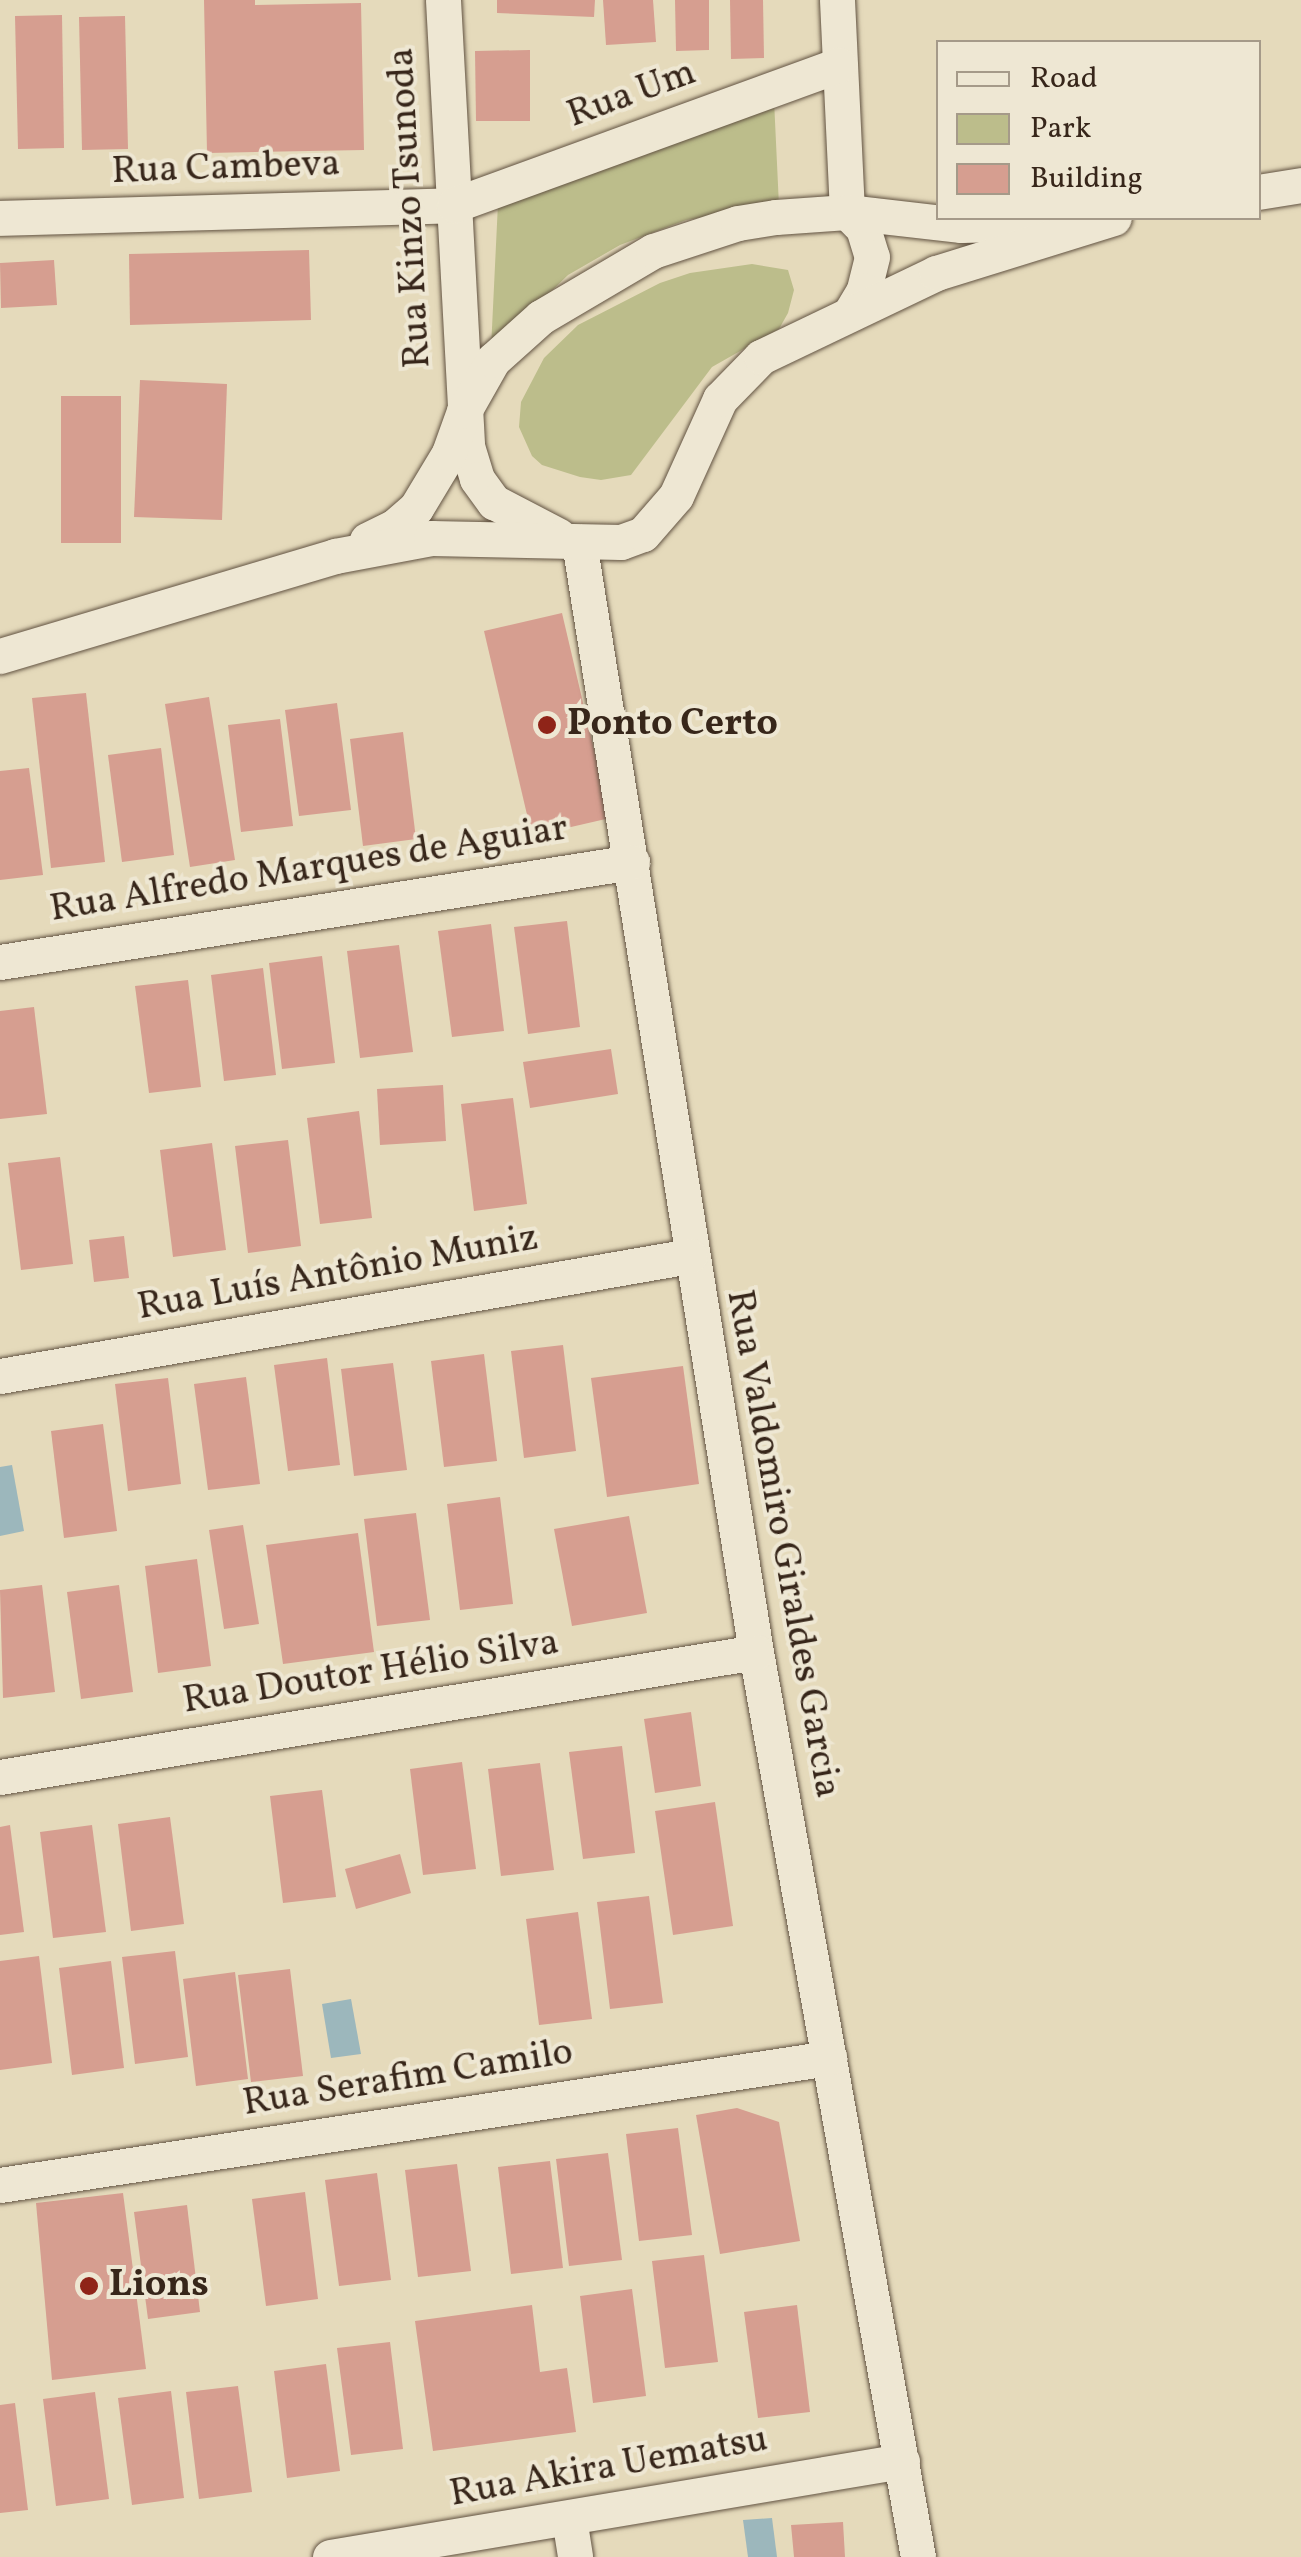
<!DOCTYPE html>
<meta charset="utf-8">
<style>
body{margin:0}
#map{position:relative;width:1301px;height:2557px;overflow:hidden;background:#e5dabb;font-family:Vollkorn,serif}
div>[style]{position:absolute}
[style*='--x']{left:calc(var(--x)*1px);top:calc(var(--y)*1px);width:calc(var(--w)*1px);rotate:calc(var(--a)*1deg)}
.green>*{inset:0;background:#bcbd8b}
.water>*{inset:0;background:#9cb7bc}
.building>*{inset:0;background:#d69e90}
.roads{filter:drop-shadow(0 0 2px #625342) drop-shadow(0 0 2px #625342)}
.street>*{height:35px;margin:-17.5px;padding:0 17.5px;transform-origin:17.5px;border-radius:17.5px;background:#eee7d3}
.dots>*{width:28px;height:28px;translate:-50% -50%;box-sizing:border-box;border:5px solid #eee7d3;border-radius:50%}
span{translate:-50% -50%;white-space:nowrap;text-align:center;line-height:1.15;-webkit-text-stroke:8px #eee7d3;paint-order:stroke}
.street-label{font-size:38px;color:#37261a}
.poi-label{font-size:38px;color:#37261a;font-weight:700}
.left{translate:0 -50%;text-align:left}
.legend{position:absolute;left:936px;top:40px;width:325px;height:180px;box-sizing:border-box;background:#eee7d3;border:2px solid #a59a89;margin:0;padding:12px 18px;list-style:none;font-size:30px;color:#37261a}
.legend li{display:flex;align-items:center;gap:20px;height:50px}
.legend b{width:50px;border:2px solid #a59a89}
</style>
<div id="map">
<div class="green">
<div style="clip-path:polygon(774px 100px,779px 206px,686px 220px,620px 245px,568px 275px,491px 349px,498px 203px)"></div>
<div style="clip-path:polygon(752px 264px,788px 270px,794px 290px,788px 313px,779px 329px,712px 367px,631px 475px,601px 480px,580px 477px,542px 465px,532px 456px,519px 427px,521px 402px,544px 358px,578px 325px,660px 283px,690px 273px)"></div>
</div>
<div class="water">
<div style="clip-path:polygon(12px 1465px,24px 1531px,0 1536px,0 1467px)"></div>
<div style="clip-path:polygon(351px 1999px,361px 2054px,331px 2058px,322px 2004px)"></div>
<div style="clip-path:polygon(772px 2518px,777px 2557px,748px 2557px,743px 2520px)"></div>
</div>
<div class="building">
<div style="clip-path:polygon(204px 0,255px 0,255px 5px,361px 3px,364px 150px,207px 153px)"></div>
<div style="clip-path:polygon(497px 0,595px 0,594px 17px,497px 13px)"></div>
<div style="clip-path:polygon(603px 0,653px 0,656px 42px,606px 45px)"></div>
<div style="clip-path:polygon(675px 0,709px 0,709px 50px,676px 51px)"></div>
<div style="clip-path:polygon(730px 0,763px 0,764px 58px,731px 59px)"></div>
<div style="clip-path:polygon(62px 15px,64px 148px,18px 149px,15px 16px)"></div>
<div style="clip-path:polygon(125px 16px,128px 149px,82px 150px,79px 17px)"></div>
<div style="clip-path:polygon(530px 50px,530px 121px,476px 121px,475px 51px)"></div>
<div style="clip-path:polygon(309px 250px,311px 320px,130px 325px,129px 254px)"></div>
<div style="clip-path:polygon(54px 260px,57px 305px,1px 308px,0 263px)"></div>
<div style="clip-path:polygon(140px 380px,227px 384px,222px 520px,134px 517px)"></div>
<div style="clip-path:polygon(61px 396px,121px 396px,121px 543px,61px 543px)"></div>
<div style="clip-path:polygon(562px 613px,610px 818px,532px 836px,484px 631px)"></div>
<div style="clip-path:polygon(86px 693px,105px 862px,51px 868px,32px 698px)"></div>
<div style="clip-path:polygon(209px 697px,235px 860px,190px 867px,165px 704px)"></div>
<div style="clip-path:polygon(337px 703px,351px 810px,299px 816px,285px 710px)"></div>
<div style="clip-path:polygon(280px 719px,293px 826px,241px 832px,228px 725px)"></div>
<div style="clip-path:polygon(403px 732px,416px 839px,363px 846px,350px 739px)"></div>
<div style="clip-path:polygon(161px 748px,174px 855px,122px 862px,108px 755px)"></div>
<div style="clip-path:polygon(29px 768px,43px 875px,0 880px,0 771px)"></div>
<div style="clip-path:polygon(567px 921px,580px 1027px,528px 1034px,514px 927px)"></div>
<div style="clip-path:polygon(491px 924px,504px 1031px,452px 1037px,438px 931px)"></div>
<div style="clip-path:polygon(399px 945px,413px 1052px,360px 1058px,347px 951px)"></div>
<div style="clip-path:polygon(322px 956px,335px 1063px,282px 1069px,269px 963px)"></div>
<div style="clip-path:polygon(263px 968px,276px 1075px,224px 1081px,211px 975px)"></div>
<div style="clip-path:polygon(188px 980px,201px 1087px,149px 1093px,135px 986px)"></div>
<div style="clip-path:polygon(34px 1007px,47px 1114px,0 1119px,0 1011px)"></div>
<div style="clip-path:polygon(611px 1049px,618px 1094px,530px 1108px,523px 1062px)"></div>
<div style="clip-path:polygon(443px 1085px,446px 1141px,380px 1145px,377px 1089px)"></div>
<div style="clip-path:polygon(513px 1098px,527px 1204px,474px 1211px,461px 1104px)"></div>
<div style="clip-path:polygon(359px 1111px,372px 1218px,320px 1224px,307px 1118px)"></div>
<div style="clip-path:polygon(288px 1140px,301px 1246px,248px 1253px,235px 1146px)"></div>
<div style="clip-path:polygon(212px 1143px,226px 1250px,173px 1257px,160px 1150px)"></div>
<div style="clip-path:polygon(60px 1157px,73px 1264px,21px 1270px,8px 1163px)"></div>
<div style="clip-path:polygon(124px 1236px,129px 1278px,94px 1282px,89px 1240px)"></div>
<div style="clip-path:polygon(563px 1345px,576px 1451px,524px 1458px,511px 1351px)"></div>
<div style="clip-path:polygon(484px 1354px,497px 1461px,444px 1467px,431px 1361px)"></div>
<div style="clip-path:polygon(327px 1358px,340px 1465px,288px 1471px,274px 1365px)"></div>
<div style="clip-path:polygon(393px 1363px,407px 1470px,354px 1476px,341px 1369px)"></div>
<div style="clip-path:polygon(683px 1366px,699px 1484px,607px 1497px,591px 1378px)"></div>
<div style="clip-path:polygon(246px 1377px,260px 1484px,208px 1490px,194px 1384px)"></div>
<div style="clip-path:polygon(168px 1378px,181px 1484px,128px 1491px,115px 1384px)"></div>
<div style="clip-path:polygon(103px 1424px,117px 1531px,64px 1538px,51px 1431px)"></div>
<div style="clip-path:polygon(500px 1497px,513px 1604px,460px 1610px,447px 1504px)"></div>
<div style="clip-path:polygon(416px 1513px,430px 1620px,377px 1626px,364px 1519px)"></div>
<div style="clip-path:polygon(629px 1516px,647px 1613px,572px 1626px,554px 1529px)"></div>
<div style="clip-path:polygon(243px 1525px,259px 1624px,224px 1629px,209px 1530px)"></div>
<div style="clip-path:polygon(358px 1533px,374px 1652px,283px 1664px,266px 1545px)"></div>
<div style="clip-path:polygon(197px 1559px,211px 1666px,158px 1673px,145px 1566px)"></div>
<div style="clip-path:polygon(42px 1585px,55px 1692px,3px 1698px,0 1590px)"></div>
<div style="clip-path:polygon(119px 1585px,133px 1692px,81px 1699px,67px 1592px)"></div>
<div style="clip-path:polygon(691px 1712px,701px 1786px,655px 1793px,644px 1719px)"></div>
<div style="clip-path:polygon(622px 1746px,635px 1853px,583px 1859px,569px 1752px)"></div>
<div style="clip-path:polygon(462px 1762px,476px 1869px,423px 1875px,410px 1769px)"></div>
<div style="clip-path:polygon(540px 1763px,554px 1870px,501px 1876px,488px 1769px)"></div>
<div style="clip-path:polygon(322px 1790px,336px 1897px,283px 1903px,270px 1796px)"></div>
<div style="clip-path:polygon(715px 1802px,733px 1926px,673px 1935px,655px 1811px)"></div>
<div style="clip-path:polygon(170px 1817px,184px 1924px,131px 1931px,118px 1824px)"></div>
<div style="clip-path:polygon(10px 1825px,24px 1932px,0 1935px,0 1827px)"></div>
<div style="clip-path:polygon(92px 1825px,106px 1932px,53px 1938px,40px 1832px)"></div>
<div style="clip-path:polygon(400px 1854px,411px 1893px,356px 1909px,345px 1869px)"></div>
<div style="clip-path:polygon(649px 1896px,663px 2003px,610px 2009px,597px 1902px)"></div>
<div style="clip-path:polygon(578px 1912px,592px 2019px,539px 2025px,526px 1919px)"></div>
<div style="clip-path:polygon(175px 1951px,188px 2057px,135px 2064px,122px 1957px)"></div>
<div style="clip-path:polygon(39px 1956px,52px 2063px,0 2070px,0 1961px)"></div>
<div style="clip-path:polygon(111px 1961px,124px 2068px,72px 2075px,59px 1968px)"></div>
<div style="clip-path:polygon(290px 1969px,303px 2076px,251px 2082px,238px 1975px)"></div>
<div style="clip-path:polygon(235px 1972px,248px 2079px,196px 2086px,183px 1979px)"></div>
<div style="clip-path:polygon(737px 2108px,779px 2122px,800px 2241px,720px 2254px,696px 2115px)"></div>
<div style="clip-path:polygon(678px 2128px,692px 2235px,639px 2241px,626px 2134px)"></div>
<div style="clip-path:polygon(608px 2153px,622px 2260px,569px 2266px,556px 2159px)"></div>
<div style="clip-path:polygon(550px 2161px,563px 2268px,511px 2274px,498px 2167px)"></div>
<div style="clip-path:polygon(457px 2164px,471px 2271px,418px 2277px,405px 2170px)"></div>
<div style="clip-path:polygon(377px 2173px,391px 2280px,339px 2286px,325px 2180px)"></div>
<div style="clip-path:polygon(305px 2192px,318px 2299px,266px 2306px,252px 2199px)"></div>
<div style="clip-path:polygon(123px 2193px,146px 2369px,52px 2380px,36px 2203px)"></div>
<div style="clip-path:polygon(187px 2205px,200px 2312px,148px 2319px,134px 2212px)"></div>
<div style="clip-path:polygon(704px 2255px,718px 2362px,665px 2368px,652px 2261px)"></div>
<div style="clip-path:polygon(632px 2289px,646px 2396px,593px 2403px,580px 2296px)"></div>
<div style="clip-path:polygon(532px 2305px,540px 2372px,567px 2368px,576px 2432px,433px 2451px,415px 2321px)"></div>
<div style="clip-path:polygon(797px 2305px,810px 2412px,758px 2418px,744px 2312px)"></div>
<div style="clip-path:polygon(390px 2342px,403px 2449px,351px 2455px,337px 2348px)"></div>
<div style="clip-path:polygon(326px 2364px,340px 2471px,287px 2478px,274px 2371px)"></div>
<div style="clip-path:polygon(238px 2386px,252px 2492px,199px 2499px,186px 2392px)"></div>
<div style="clip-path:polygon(171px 2391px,184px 2498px,132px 2505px,118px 2398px)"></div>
<div style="clip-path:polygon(95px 2392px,109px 2499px,56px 2506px,43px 2399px)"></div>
<div style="clip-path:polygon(15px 2403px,28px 2510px,0 2513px,0 2405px)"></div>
<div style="clip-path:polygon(843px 2522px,845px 2557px,794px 2557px,791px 2525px)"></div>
</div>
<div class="roads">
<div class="street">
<div style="--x:443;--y:0;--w:447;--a:86.9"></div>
<div style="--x:467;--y:446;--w:34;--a:73"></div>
<div style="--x:477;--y:479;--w:29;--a:54"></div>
<div style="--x:494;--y:502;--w:73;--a:27.6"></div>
<div style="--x:837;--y:0;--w:212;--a:87.3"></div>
<div style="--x:1258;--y:192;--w:44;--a:-9.2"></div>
<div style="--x:847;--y:212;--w:23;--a:45"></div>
<div style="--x:863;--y:228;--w:30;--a:73"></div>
<div style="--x:872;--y:257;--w:34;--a:104"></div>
<div style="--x:864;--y:290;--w:27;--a:121"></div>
<div style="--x:0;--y:218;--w:454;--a:-1.6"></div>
<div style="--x:454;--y:205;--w:410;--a:-20"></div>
<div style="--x:367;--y:540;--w:30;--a:-26"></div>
<div style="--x:394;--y:527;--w:29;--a:-41"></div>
<div style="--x:416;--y:508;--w:64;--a:-59"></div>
<div style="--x:449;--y:453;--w:45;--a:-70.3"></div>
<div style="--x:464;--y:411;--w:59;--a:-60.4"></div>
<div style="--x:493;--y:360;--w:64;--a:-41.9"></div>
<div style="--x:541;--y:317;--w:130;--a:-30.5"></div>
<div style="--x:653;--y:251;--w:89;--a:-18.2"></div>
<div style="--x:738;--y:223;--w:38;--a:-9"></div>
<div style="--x:776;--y:217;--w:71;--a:-4"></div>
<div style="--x:847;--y:212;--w:115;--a:6.5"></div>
<div style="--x:961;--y:225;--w:83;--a:-1.4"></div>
<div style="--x:579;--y:542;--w:1124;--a:80.94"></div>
<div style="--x:756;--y:1652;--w:919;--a:79.85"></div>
<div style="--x:0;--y:656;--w:350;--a:-16.6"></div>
<div style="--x:335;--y:556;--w:98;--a:-10.6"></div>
<div style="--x:431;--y:538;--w:190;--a:1.2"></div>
<div style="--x:621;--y:542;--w:23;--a:-20"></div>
<div style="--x:643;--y:534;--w:50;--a:-49"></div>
<div style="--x:676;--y:496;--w:107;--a:-65.6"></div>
<div style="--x:720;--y:399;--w:59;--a:-45.7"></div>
<div style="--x:761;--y:357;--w:194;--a:-25.6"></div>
<div style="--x:936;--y:273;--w:186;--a:-17.2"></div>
<div style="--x:0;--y:962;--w:640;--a:-8.99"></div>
<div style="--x:0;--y:1376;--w:700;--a:-9.87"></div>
<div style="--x:0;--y:1777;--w:766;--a:-9.39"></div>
<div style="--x:0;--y:2185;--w:839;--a:-8.71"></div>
<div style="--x:569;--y:2518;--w:39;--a:81"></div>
<div style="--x:330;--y:2557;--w:580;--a:-9.53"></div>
</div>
</div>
<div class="dots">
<div style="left:547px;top:725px;background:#8f2418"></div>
<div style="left:89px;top:2286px;background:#8f2418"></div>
</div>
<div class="street-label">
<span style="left:632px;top:95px;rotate:-20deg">Rua Um</span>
<span style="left:226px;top:169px;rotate:-2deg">Rua Cambeva</span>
<span style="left:411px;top:208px;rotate:-93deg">Rua Kinzo Tsunoda</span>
<span style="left:309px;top:870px;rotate:-9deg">Rua Alfredo Marques de Aguiar</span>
<span style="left:338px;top:1274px;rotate:-10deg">Rua Luís Antônio Muniz</span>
<span style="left:782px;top:1544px;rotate:80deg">Rua Valdomiro Giraldes Garcia</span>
<span style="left:371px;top:1673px;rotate:-9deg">Rua Doutor Hélio Silva</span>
<span style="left:408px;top:2079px;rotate:-9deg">Rua Serafim Camilo</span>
<span style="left:609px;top:2468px;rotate:-10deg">Rua Akira Uematsu</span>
</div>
<div class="poi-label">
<span class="left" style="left:567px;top:725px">Ponto Certo</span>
<span class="left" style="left:109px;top:2286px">Lions</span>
</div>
<ul class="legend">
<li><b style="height:12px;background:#eee7d3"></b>Road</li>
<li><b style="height:28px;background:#bcbd8b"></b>Park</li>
<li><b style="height:28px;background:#d69e90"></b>Building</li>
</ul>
</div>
